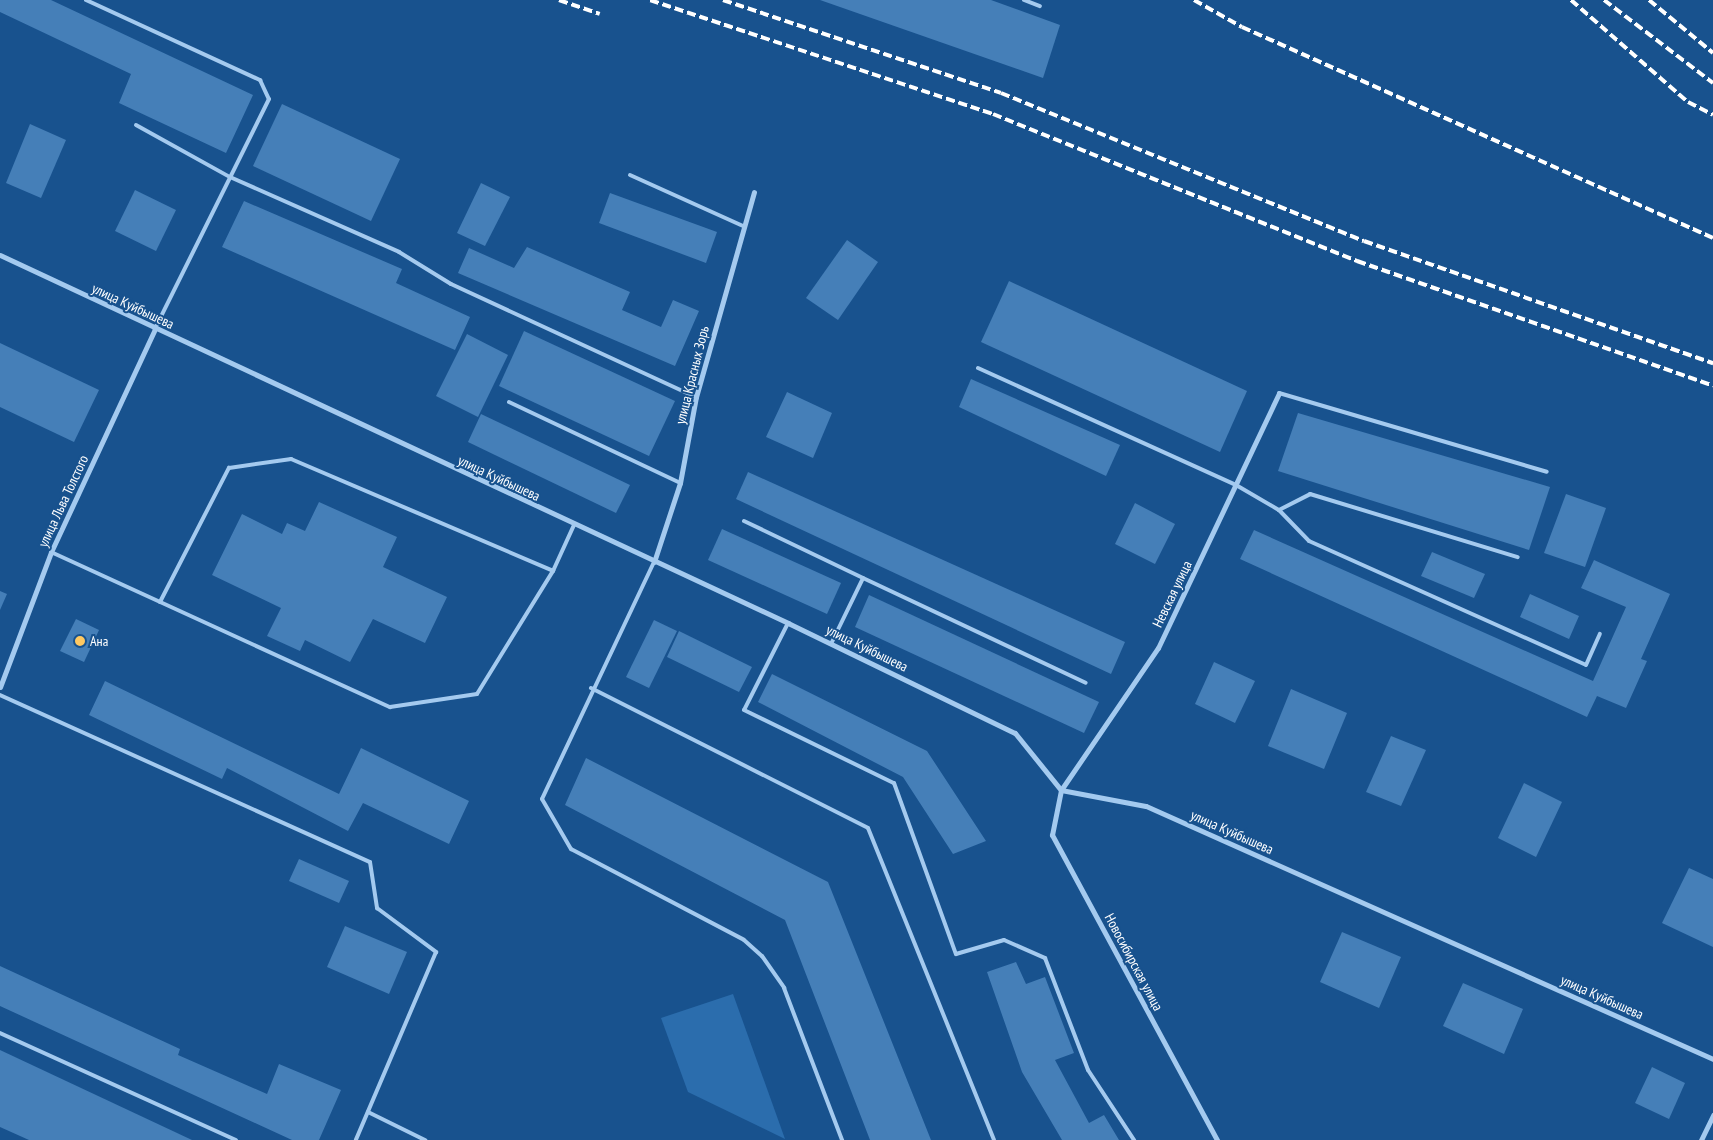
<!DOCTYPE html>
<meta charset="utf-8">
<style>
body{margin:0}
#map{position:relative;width:1713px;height:1140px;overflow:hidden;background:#18528e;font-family:"PT Sans Narrow",sans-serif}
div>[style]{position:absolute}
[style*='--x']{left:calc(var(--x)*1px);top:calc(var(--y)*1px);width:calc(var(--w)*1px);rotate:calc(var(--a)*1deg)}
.green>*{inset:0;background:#2b6dad}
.building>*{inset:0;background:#457fb8}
.service>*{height:4px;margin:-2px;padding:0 2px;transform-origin:2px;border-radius:2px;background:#a4caef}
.minor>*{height:5px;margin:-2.5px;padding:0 2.5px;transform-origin:2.5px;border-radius:2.5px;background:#a4caef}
.rail>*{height:4px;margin-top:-2px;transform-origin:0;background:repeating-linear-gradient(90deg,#fff 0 9px,transparent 0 13px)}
.dots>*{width:14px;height:14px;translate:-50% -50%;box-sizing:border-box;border:2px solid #18528e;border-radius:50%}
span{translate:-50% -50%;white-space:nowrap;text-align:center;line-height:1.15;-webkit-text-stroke:4px #18528e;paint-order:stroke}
.street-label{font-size:14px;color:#fff}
.poi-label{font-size:14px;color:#fff}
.left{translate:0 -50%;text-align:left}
</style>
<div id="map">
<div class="green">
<div style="clip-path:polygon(733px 994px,785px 1139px,688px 1092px,661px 1018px)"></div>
</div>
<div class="building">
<div style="clip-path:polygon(0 0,51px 0,253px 95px,226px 153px,119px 103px,131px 74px,0 12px)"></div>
<div style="clip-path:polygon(820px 0,991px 0,1060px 25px,1043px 78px)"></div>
<div style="clip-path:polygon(282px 104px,400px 159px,371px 221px,253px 166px)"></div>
<div style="clip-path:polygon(30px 124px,66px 140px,41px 198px,6px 183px)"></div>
<div style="clip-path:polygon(481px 183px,510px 197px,485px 246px,457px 233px)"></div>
<div style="clip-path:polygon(135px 190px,176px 210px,156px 251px,115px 231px)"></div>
<div style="clip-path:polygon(610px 193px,717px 232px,706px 263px,599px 223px)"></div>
<div style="clip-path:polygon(244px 201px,402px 269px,396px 283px,470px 317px,455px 350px,222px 247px)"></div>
<div style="clip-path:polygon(847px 240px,878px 262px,838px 320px,806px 298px)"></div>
<div style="clip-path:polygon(527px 247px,630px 292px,622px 310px,661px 327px,673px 300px,699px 311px,675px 366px,458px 273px,469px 248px,514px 268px)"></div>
<div style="clip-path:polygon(1009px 281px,1247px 391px,1220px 452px,981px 342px)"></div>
<div style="clip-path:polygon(524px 331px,675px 401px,649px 456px,499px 386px)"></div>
<div style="clip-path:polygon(467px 334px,508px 355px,478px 417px,436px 396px)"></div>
<div style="clip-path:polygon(0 343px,99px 390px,74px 442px,0 407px)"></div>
<div style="clip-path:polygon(971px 379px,1120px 445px,1106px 476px,959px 407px)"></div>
<div style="clip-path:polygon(787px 392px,832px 413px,813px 458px,766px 437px)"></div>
<div style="clip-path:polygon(1298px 413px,1550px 487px,1529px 550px,1278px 471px)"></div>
<div style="clip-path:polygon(481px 414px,630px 485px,616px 513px,468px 442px)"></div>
<div style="clip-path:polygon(748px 472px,1125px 642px,1111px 674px,736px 499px)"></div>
<div style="clip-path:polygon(1566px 494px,1606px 508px,1585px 567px,1544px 553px)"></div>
<div style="clip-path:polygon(319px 502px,397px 537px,383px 567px,447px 597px,425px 643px,373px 619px,350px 662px,305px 640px,300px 651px,267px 636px,281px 608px,212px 575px,242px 514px,282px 534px,287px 523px,305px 531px)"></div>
<div style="clip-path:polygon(1135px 503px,1175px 524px,1155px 564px,1115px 544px)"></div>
<div style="clip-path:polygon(722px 529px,841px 583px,827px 614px,708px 560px)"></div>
<div style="clip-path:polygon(1254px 530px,1593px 681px,1626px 607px,1581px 588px,1594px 560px,1670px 594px,1641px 659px,1647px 661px,1626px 708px,1597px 696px,1587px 717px,1240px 559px)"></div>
<div style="clip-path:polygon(1432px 552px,1485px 574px,1474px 598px,1421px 576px)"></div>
<div style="clip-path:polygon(0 591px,7px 594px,0 610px)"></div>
<div style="clip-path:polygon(1530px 594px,1579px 616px,1569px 639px,1520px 617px)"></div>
<div style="clip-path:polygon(869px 595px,1099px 702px,1084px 733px,855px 627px)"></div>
<div style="clip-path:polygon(76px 619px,99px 630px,84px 662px,60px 651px)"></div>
<div style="clip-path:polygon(654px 620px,677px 631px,649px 688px,626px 677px)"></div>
<div style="clip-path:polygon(679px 631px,752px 667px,739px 692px,667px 657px)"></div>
<div style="clip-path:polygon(1214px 662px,1255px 681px,1235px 723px,1195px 704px)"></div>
<div style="clip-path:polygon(772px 674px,927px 751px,986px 841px,953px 854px,903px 777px,758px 702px)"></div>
<div style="clip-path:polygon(105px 681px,339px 794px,361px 748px,469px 801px,449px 844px,363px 803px,348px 831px,227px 768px,222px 779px,89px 715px)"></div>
<div style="clip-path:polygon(1291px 689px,1347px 713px,1324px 769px,1268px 746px)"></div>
<div style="clip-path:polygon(1391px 736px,1426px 750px,1401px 806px,1366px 792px)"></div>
<div style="clip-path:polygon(586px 758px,828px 882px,931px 1140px,870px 1140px,785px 920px,565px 805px)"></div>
<div style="clip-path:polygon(1524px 783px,1562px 802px,1536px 857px,1498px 838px)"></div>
<div style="clip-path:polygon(299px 859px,349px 881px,339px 903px,289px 881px)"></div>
<div style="clip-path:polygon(1689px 868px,1713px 879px,1713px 947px,1662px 923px)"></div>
<div style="clip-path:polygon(345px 926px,407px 952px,389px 994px,327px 967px)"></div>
<div style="clip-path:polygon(1342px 932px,1401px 957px,1379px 1008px,1320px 982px)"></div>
<div style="clip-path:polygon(1016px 962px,1026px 984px,1045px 977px,1074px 1053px,1055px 1060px,1089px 1123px,1104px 1115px,1119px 1140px,1062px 1140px,1022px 1072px,987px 972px)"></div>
<div style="clip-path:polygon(0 966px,180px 1049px,178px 1055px,267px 1094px,279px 1064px,341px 1090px,319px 1140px,292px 1140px,0 1006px)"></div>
<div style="clip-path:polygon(1463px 983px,1523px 1009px,1504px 1054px,1443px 1026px)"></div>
<div style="clip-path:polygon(0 1050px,192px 1140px,29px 1140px,0 1127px)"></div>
<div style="clip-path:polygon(1652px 1067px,1685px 1083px,1669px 1119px,1635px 1103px)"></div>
</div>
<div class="service">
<div style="--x:86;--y:0;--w:192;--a:24.7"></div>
<div style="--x:260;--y:80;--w:21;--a:65"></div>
<div style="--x:269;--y:99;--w:257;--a:116.4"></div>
<div style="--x:1024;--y:0;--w:17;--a:21"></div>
<div style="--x:136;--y:125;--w:107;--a:29"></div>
<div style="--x:230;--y:177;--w:185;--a:23.9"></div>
<div style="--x:399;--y:252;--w:61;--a:31.6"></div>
<div style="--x:451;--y:284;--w:270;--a:24.8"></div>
<div style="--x:630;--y:175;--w:124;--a:24.3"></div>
<div style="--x:978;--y:368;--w:283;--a:24.4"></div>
<div style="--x:1236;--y:485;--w:50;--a:30.2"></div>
<div style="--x:1279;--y:510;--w:43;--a:45.9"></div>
<div style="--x:1309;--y:541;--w:303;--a:24.1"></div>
<div style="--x:1586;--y:665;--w:34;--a:-66"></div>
<div style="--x:1279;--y:393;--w:279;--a:16.4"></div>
<div style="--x:509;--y:402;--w:189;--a:25.3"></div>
<div style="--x:1279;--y:510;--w:35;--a:-27"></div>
<div style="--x:1310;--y:494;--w:217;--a:16.9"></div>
<div style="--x:744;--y:521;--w:132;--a:25.6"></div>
<div style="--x:51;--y:552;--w:373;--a:24.6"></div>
<div style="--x:390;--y:707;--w:88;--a:-8.5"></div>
<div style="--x:477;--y:694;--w:145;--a:-58.3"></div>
<div style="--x:553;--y:571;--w:51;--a:-65.5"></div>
<div style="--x:654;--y:562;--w:262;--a:115.3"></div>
<div style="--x:542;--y:799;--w:58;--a:59.9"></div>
<div style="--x:571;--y:849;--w:195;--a:27.7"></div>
<div style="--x:744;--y:940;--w:24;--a:42"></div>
<div style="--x:762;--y:956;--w:39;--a:55"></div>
<div style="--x:784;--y:988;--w:163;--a:69.1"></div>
<div style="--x:160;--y:602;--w:151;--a:-62.8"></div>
<div style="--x:229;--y:468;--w:63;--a:-8.3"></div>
<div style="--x:291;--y:459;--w:285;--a:23.1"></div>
<div style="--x:788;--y:623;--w:97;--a:116.8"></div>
<div style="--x:744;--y:710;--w:167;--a:26"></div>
<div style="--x:894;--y:783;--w:182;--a:70.1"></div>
<div style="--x:956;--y:954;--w:50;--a:-16.3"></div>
<div style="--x:1004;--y:940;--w:45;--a:23.7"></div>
<div style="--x:1045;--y:958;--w:120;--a:69"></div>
<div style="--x:1088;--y:1070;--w:84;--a:56.7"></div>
<div style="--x:831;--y:644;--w:73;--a:-64.1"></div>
<div style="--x:863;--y:578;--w:246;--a:25.2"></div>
<div style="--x:591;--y:688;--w:310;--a:26.8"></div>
<div style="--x:868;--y:828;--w:336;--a:68"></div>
<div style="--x:0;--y:695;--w:406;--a:24.3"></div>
<div style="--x:370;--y:862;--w:47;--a:81.3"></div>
<div style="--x:377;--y:908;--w:74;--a:36.7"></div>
<div style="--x:436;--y:952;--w:204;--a:113.1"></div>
<div style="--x:0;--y:1033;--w:259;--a:24.4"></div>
<div style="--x:368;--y:1112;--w:64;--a:26.2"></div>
</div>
<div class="minor">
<div style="--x:0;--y:255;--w:870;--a:25.03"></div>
<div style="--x:788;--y:623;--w:252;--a:25.9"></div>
<div style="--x:1015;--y:733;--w:73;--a:51.1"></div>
<div style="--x:1061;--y:790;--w:86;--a:10.7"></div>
<div style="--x:1146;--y:806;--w:621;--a:24.05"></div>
<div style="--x:654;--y:562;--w:83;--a:-71.8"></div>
<div style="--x:680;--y:483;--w:87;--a:-79.5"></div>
<div style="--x:696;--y:397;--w:213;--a:-74.2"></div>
<div style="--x:0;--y:687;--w:144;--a:-69.3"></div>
<div style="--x:51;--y:552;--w:246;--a:-65"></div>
<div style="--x:1217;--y:1140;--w:347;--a:-118.4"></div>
<div style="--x:1052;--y:835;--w:46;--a:-78.7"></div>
<div style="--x:1061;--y:790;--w:172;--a:-55.7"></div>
<div style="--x:1158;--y:648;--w:282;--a:-64.6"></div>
<div style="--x:1701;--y:1140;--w:28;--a:-64"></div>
</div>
<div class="rail">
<div style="--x:559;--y:0;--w:43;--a:18.9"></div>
<div style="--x:650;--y:0;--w:361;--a:18.4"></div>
<div style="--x:993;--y:114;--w:393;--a:22"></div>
<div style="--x:1357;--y:261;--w:377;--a:19.3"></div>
<div style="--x:723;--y:0;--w:293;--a:18.5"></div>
<div style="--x:1001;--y:93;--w:392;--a:22.2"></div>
<div style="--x:1364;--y:241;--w:370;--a:19.3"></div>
<div style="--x:1194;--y:0;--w:55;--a:29.4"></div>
<div style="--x:1242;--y:27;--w:516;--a:24.13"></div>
<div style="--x:1571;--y:0;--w:155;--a:41.1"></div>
<div style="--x:1688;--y:102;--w:28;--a:27"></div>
<div style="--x:1604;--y:0;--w:137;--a:37.3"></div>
<div style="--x:1649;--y:0;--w:83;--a:39.6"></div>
</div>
<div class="dots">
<div style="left:80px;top:641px;background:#ffc962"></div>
</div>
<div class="street-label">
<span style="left:133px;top:306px;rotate:25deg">улица Куйбышева</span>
<span style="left:692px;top:375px;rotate:-76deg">улица Красных Зорь</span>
<span style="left:499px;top:478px;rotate:25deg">улица Куйбышева</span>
<span style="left:63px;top:501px;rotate:-65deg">улица Льва Толстого</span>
<span style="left:1172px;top:594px;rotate:-64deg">Невская улица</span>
<span style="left:867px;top:648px;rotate:26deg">улица Куйбышева</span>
<span style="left:1232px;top:832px;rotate:24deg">улица Куйбышева</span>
<span style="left:1134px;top:962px;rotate:62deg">Новосибирская улица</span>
<span style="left:1602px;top:997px;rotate:24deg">улица Куйбышева</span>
</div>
<div class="poi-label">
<span class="left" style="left:90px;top:641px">Ана</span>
</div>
</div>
